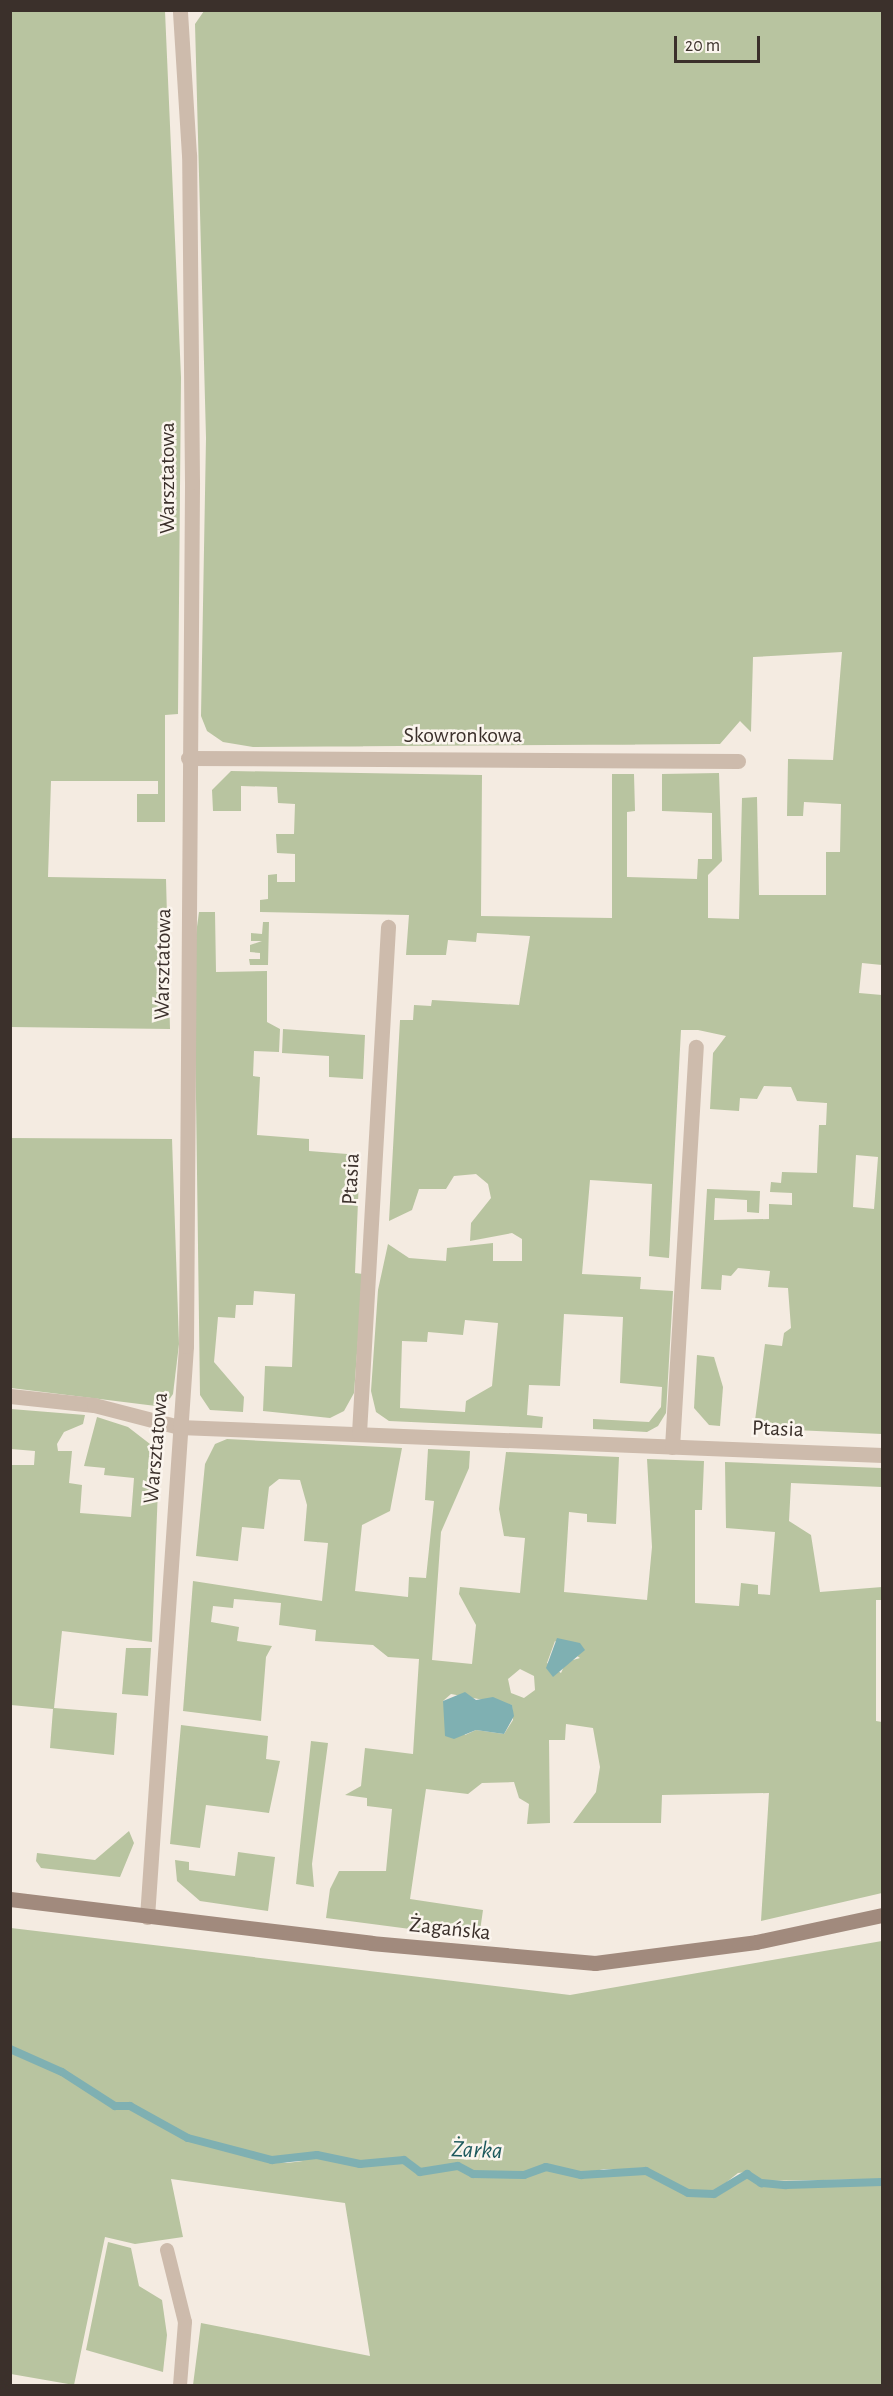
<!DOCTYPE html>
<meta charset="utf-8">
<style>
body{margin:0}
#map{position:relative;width:893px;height:2396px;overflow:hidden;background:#f4ebe1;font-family:"Alegreya Sans",sans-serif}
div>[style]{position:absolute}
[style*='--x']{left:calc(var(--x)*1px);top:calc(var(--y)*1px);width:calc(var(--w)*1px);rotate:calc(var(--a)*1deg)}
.green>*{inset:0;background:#b8c4a0}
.water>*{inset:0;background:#7fb0b2}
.stream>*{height:8px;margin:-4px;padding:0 4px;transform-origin:4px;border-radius:4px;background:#7fb0b2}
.lane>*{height:14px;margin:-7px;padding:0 7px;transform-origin:7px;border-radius:7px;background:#cdbbac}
.street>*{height:15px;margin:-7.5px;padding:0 7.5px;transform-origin:7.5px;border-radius:7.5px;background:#cdbbac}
.secondary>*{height:15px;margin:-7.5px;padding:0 7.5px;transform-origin:7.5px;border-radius:7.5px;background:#a18a7d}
span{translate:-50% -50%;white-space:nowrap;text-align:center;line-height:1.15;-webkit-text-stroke:5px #fbf5ee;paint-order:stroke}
.street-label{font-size:22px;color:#3b302b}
.water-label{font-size:24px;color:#1f5a5e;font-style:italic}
.frame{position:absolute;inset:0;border:12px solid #3b302b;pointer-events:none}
.scale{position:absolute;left:674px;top:36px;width:86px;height:27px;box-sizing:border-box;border:3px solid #3b302b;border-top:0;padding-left:8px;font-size:18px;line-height:21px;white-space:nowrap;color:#3b302b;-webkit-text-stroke:4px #fbf5ee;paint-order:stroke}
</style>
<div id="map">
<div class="green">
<div style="clip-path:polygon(11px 10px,165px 11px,181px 377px,178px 714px,165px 715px,165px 822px,137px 822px,137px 794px,158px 794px,158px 781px,51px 781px,48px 877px,166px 879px,170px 1029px,11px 1027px)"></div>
<div style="clip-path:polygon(evenodd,204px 11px,882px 11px,882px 965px,862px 963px,859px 993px,882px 995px,882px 1434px,754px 1428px,765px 1344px,782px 1346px,784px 1333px,791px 1328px,788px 1288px,768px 1287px,770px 1271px,738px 1268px,731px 1276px,722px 1275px,721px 1290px,701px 1289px,707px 1189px,760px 1191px,759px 1213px,747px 1212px,747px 1200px,715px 1198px,714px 1220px,769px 1219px,769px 1204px,792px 1205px,792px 1193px,770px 1192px,771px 1182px,781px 1183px,782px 1172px,817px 1173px,819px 1125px,826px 1125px,827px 1103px,797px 1101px,791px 1087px,764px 1086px,757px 1099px,740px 1098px,739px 1111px,710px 1109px,713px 1053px,726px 1036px,698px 1030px,681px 1030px,669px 1258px,649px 1256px,652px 1184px,590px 1180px,582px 1274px,641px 1277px,640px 1289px,673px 1291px,666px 1413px,658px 1426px,647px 1432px,593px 1429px,593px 1419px,649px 1422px,661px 1407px,662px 1387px,620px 1383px,623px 1317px,564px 1314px,560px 1386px,529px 1385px,527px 1415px,543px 1417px,542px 1428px,389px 1421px,376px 1412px,371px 1391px,378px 1290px,388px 1244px,409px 1258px,446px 1261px,447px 1248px,493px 1243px,493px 1261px,522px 1261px,522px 1239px,512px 1233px,470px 1241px,471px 1223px,491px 1198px,488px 1184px,476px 1174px,454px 1176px,446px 1189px,419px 1189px,412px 1210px,389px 1221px,400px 1020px,413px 1020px,414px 1005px,431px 1006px,432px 1000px,519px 1005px,530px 936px,477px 933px,476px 942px,448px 940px,446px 955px,406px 955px,409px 915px,260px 912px,260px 900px,268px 899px,268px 875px,277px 874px,277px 882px,295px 882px,295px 854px,277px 853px,276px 834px,294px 834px,295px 804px,278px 803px,277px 787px,241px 786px,241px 811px,213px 811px,212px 790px,231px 771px,482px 775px,481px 916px,612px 918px,612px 774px,634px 774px,635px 811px,627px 812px,627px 877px,697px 879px,698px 859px,712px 859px,712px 813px,662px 811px,662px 774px,719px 773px,722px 861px,708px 875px,708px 918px,739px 919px,742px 798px,757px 797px,759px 895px,826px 895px,826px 852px,840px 852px,841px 804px,804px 802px,803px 816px,787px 816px,788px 759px,833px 760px,842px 652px,753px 657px,751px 732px,740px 721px,720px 744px,253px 747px,223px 742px,207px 731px,201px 716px,206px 438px,195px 24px,204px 11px,856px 1155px,878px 1157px,874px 1209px,853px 1207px,856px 1155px,204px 11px,465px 1320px,498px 1323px,492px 1386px,466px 1401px,465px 1412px,400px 1408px,402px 1341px,427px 1342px,428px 1332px,463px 1335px,465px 1320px)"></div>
<div style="clip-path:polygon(199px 912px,215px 912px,216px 972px,267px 971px,267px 1022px,280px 1029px,279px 1052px,254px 1051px,253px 1076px,260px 1077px,257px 1135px,309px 1139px,309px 1151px,360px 1155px,355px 1273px,363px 1274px,354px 1393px,344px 1411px,330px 1418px,263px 1411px,265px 1366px,292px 1367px,295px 1294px,254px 1291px,253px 1305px,236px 1305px,235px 1318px,218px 1317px,214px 1362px,244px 1397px,243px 1412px,210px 1410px,200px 1395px,194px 949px)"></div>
<div style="clip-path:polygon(263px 922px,269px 922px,268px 965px,250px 965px,249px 959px,260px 959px,260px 953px,250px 952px,250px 945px,262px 941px,251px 941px,251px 933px,262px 934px)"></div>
<div style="clip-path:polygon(283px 1029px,365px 1035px,363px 1079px,329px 1077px,329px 1056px,282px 1053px)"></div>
<div style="clip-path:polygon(10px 1138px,172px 1139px,179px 1344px,173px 1394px,164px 1407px,11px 1388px)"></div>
<div style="clip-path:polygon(697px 1355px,714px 1357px,723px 1387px,720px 1426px,709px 1425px,694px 1408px)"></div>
<div style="clip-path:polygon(11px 1409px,85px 1415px,83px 1424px,64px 1432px,57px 1444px,58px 1451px,72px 1451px,69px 1483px,82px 1485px,80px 1513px,131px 1517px,134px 1478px,104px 1475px,105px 1468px,84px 1466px,97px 1417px,128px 1427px,150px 1444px,159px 1463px,152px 1642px,62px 1631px,54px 1708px,117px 1713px,114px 1755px,50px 1748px,53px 1709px,11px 1705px,12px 1465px,34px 1465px,35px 1451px,11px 1449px)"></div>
<div style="clip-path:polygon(evenodd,227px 1439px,402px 1448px,390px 1511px,362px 1525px,355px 1591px,408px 1597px,409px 1577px,426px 1578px,434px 1501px,425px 1500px,428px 1449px,470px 1451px,469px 1468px,441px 1532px,432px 1660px,472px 1664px,476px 1625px,459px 1594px,460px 1587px,520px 1593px,525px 1538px,504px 1536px,499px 1509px,506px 1452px,619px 1457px,616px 1524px,587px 1522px,587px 1514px,569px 1512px,564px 1592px,647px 1600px,652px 1547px,647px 1459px,704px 1461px,702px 1510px,695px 1510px,695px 1603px,739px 1606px,741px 1583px,758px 1585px,758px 1594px,770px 1595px,775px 1532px,726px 1528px,725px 1462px,882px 1468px,882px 1487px,791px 1483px,789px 1521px,811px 1535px,820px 1592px,882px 1587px,882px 1600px,876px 1600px,876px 1721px,882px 1722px,882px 1893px,761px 1921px,769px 1793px,662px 1795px,661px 1823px,573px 1823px,596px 1792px,600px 1767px,593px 1728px,566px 1724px,565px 1740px,549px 1740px,550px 1823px,527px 1824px,529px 1804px,519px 1798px,514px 1782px,482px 1783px,468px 1794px,426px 1789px,410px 1899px,483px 1910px,479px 1938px,326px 1918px,330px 1889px,339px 1871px,386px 1871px,392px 1809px,367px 1806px,367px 1798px,345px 1795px,361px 1786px,365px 1748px,413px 1754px,419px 1659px,388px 1657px,373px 1645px,315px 1641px,316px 1630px,279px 1625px,281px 1603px,234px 1599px,233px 1608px,213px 1606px,211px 1622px,239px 1627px,237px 1641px,272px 1646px,266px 1657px,261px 1721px,183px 1711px,193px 1581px,322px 1601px,328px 1543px,304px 1541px,307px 1505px,300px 1480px,279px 1479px,269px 1487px,264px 1529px,242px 1527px,238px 1561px,196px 1556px,205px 1464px,215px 1444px,227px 1439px,555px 1641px,580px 1658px,566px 1662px,561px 1673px,547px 1663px,555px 1641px,227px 1439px,520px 1669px,534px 1676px,535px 1690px,524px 1698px,511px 1693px,508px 1679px,520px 1669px,227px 1439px,451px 1694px,512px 1705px,513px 1720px,504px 1734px,476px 1730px,465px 1735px,443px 1701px,451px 1694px)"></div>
<div style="clip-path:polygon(126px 1648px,151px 1648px,148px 1696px,122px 1694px)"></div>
<div style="clip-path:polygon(181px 1725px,268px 1736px,266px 1759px,280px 1761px,269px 1813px,206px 1805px,200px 1848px,170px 1844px)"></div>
<div style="clip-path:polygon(311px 1741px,328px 1743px,312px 1864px,314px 1887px,296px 1884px)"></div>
<div style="clip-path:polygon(129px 1831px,134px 1843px,120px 1877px,41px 1868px,36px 1861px,37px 1853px,95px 1860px)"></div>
<div style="clip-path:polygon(238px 1852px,275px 1857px,268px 1911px,200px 1901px,177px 1881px,175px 1860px,189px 1862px,189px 1870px,235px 1876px)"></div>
<div style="clip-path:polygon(11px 1928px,570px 1995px,882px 1941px,882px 2179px,761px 2181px,747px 2172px,738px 2173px,713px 2193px,689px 2191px,647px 2170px,604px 2169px,581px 2174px,545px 2166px,524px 2175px,511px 2171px,474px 2173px,459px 2165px,420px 2172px,404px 2160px,373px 2160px,361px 2163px,354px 2160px,317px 2155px,305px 2160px,317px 2156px,360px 2164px,404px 2161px,420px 2173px,459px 2166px,473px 2175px,525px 2176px,546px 2168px,581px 2176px,646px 2172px,688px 2194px,714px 2196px,746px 2175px,760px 2184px,786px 2186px,882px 2183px,882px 2385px,193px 2385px,201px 2323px,370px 2356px,345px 2203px,171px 2179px,183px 2237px,135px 2244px,105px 2237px,74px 2385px,11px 2374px,11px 2049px,61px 2072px,114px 2107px,124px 2109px,130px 2106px,158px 2124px,188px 2138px,272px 2161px,287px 2163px,303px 2161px,272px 2160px,188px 2137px,131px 2104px,116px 2105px,64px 2071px,11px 2047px)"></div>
<div style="clip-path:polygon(108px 2242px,131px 2248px,139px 2286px,162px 2300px,167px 2335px,163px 2372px,86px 2350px)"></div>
</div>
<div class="water">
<div style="clip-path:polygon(557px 1638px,580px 1643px,585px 1650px,553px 1677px,546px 1668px)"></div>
<div style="clip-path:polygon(465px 1692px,476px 1700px,493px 1697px,512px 1705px,514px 1716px,504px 1734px,476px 1730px,454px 1739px,445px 1736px,443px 1701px)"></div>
</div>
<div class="stream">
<div style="--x:10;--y:2049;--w:57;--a:23.9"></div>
<div style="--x:62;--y:2072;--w:63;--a:32.7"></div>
<div style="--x:115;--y:2106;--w:15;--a:0"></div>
<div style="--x:130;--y:2106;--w:66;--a:28.9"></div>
<div style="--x:188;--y:2138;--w:87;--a:14.7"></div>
<div style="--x:272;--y:2160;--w:45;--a:-6.3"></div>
<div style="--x:317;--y:2155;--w:44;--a:11.8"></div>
<div style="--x:360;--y:2164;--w:44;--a:-5.2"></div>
<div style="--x:404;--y:2160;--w:20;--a:37"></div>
<div style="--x:420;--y:2172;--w:38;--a:-9"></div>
<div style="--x:458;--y:2166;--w:17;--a:28"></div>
<div style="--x:473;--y:2174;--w:51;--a:1.1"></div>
<div style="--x:524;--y:2175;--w:23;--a:-20"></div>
<div style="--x:546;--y:2167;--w:36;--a:13"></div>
<div style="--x:581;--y:2175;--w:65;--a:-3.5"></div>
<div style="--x:646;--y:2171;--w:47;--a:27.6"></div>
<div style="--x:688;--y:2193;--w:26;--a:2"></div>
<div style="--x:714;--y:2194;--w:39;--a:-31"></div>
<div style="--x:747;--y:2174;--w:17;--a:33"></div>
<div style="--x:761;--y:2183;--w:25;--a:5"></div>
<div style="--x:786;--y:2185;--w:96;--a:-1.8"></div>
</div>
<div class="lane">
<div style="--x:167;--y:2250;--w:74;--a:76"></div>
<div style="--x:185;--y:2322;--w:64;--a:94.5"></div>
</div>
<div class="street">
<div style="--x:188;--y:758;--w:550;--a:0.31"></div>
<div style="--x:10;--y:1396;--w:84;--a:6.1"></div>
<div style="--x:94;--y:1405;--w:88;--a:14.5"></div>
<div style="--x:179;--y:1427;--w:704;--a:2.28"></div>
<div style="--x:359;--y:1433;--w:507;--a:-86.72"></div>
<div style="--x:672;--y:1447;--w:401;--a:-86.6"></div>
<div style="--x:147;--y:1917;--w:572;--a:-86.09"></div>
<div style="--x:186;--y:1346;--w:864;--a:-89.6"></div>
<div style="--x:192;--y:482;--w:327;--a:-90.5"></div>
<div style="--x:189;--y:155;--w:145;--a:-93.6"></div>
</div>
<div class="secondary">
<div style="--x:10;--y:1899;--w:364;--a:6.9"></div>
<div style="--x:371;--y:1943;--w:225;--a:5.1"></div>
<div style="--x:595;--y:1963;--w:162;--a:-7.4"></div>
<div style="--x:756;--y:1942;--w:129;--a:-12.1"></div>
</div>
<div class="street-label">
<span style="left:168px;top:478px;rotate:-90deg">Warsztatowa</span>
<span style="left:463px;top:736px">Skowronkowa</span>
<span style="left:163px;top:964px;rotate:-89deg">Warsztatowa</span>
<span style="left:351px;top:1179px;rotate:-87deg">Ptasia</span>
<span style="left:778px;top:1429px;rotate:2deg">Ptasia</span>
<span style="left:156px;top:1448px;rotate:-85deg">Warsztatowa</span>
<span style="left:450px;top:1929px;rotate:6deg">Żagańska</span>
</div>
<div class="water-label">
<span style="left:477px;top:2151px;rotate:2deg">Żarka</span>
</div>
<div class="frame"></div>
<div class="scale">20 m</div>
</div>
